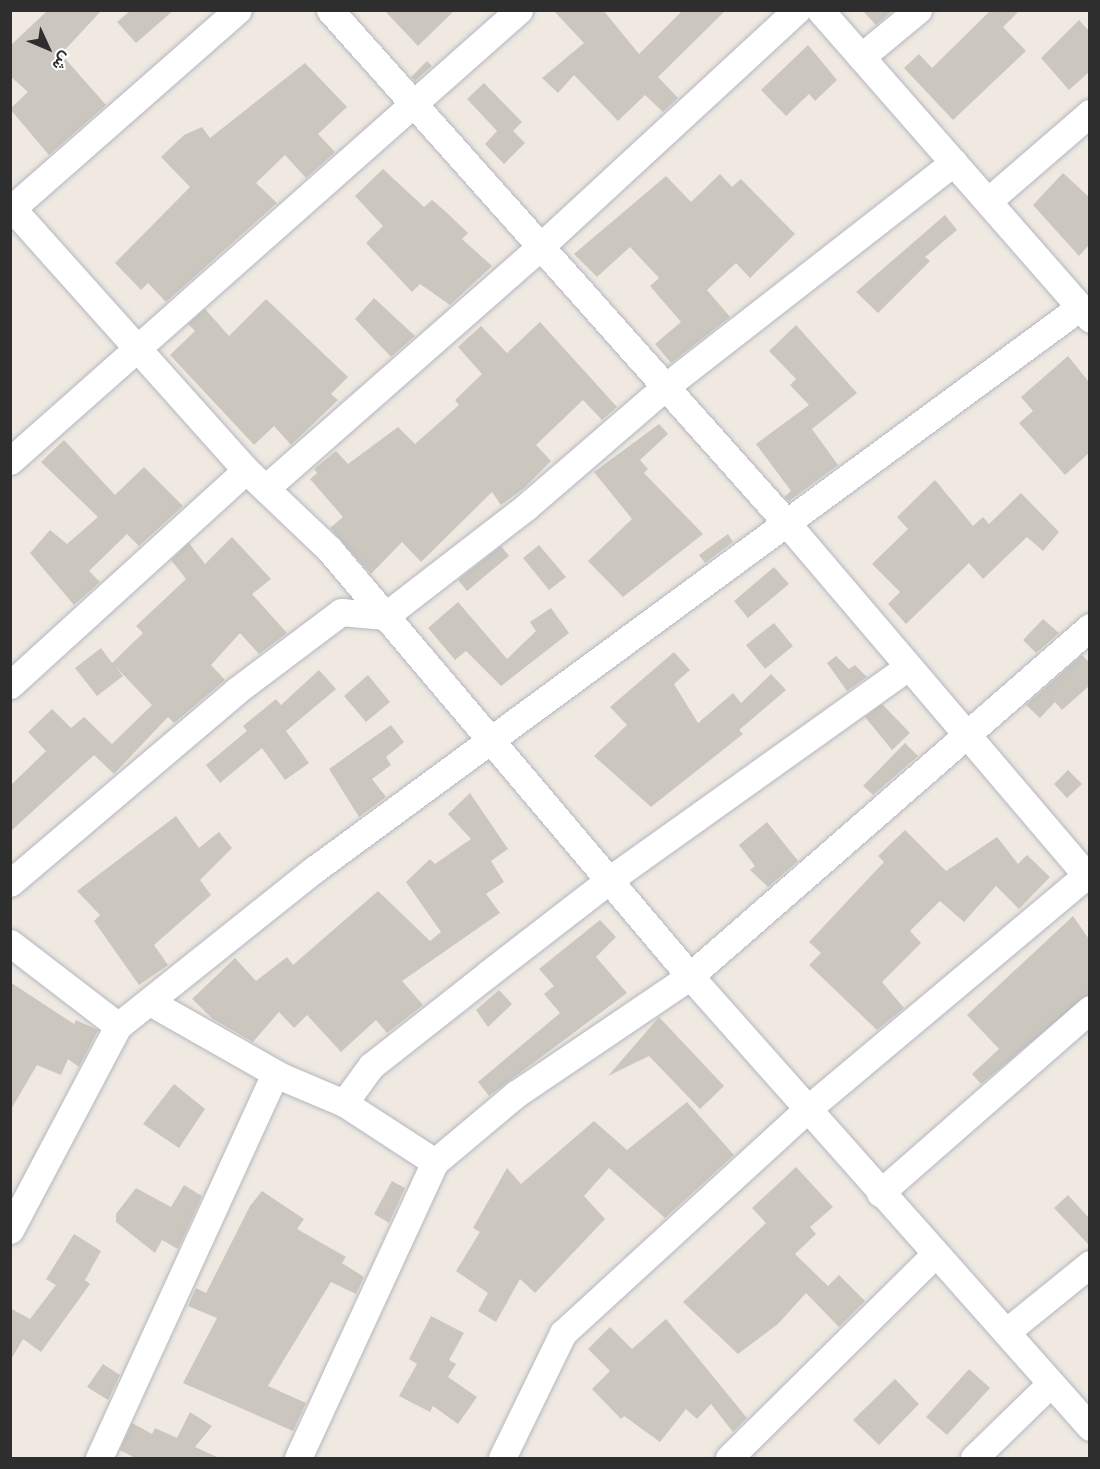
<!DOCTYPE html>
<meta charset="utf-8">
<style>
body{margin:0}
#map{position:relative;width:1100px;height:1469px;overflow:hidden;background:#efe9e1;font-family:Overpass,Vazirmatn,sans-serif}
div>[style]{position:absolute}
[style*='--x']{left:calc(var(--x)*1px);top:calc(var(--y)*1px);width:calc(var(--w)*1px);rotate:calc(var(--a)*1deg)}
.building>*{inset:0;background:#cbc7bf}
.roads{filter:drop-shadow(0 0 2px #b4b7c1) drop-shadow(0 0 2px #b4b7c1)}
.minor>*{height:27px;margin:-13.5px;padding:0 13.5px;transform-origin:13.5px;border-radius:13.5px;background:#fff}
span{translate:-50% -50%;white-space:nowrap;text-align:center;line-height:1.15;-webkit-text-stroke:5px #fff;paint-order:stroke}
.frame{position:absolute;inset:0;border:12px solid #2e2e2e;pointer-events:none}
.north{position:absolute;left:18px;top:18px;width:60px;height:60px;-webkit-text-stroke:4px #fff;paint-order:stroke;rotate:134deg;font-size:16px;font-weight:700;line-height:24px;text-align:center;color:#2e2e2e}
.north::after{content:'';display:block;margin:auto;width:21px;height:27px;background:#2e2e2e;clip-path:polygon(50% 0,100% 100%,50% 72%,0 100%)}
</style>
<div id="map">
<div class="building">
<div style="clip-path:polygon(48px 10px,102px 10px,61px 54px,106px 105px,49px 155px,10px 109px,28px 92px,10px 76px,10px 46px)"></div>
<div style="clip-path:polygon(131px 10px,174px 10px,136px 43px,117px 22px)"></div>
<div style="clip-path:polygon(384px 10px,455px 10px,418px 46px)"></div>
<div style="clip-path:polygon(553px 10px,603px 10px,639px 54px,683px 10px,726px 10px,658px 77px,678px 98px,663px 112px,645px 95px,618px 121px,574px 75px,558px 93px,542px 78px,584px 43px)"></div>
<div style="clip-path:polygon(862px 10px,893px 10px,876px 25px)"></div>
<div style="clip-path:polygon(991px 10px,1020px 10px,1003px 27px,1026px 51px,953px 120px,904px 68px,919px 54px,932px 68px)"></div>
<div style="clip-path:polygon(1079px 20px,1089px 31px,1089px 72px,1069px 90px,1041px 58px)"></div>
<div style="clip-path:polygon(808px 45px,837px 80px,815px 101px,809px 94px,786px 116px,761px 90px)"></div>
<div style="clip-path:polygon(427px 61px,432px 66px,415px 81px,411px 77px)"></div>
<div style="clip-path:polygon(305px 63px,347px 107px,318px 134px,335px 152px,306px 178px,285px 155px,256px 183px,277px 203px,166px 302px,148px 283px,141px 290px,115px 263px,190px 187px,161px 157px,184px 135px,202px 127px,210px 138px)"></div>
<div style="clip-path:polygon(484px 83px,522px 122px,513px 131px,525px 143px,504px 164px,485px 144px,497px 131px,467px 99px)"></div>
<div style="clip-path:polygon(383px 169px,424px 207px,432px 200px,445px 211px,468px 233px,462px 239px,492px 266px,450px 305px,420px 284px,412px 292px,366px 243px,383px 226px,355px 196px)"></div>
<div style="clip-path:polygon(1063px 173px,1089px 197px,1089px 245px,1079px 256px,1033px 205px)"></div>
<div style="clip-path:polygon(720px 174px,732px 187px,741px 179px,795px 234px,750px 278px,736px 263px,707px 290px,730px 317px,671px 363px,655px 344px,681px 322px,650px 286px,659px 278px,630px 247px,597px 277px,574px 254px,666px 176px,691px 202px)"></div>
<div style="clip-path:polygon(945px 215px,957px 230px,925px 257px,930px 261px,878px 313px,856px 292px)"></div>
<div style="clip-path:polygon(374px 298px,415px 336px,391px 357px,355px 319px)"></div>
<div style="clip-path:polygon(266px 299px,348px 377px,331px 394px,338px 400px,291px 445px,274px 426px,254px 445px,170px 355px,195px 331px,188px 324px,205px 309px,229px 336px)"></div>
<div style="clip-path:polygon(540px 322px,617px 407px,602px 420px,583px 400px,536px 445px,551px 461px,524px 488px,501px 505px,492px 492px,421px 562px,402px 542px,371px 574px,330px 528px,343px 517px,310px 479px,317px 473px,314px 469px,336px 451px,348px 464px,398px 427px,415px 444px,459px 405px,455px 400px,482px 374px,458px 347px,481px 326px,507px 353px)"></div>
<div style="clip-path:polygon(796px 325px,857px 393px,812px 429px,838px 465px,789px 501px,784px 497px,791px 491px,756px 444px,809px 405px,790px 385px,796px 379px,769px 351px)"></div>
<div style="clip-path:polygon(1068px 356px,1089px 382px,1089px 453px,1065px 475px,1019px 423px,1033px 411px,1021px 397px)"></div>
<div style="clip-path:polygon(659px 424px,668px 434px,640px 460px,648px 469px,644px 473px,703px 534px,623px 597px,588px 561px,632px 519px,594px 472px)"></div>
<div style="clip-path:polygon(64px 440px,115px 495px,144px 467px,183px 506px,139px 546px,127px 534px,89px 571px,100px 582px,74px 605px,30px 553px,50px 530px,67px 544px,98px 517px,41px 462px)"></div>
<div style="clip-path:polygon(935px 480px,973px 526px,983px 517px,989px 524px,1021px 493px,1059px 532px,1043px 551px,1027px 537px,983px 579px,969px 563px,906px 624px,888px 604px,900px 592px,872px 564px,908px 529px,897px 517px)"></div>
<div style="clip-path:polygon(728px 534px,733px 542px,705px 563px,699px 555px)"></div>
<div style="clip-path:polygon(232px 537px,271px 579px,252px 594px,287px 633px,259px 654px,240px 633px,211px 665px,225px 680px,174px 723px,168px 717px,114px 774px,94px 755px,10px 832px,10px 786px,46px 751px,28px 732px,52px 709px,71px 728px,84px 717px,112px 744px,152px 705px,115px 666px,123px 676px,97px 696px,75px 668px,101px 648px,112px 663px,143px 633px,136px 626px,186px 579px,171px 560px,189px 543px,205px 564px)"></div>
<div style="clip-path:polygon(539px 545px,566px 577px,549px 590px,523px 558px)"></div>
<div style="clip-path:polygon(501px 546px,509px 556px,467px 591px,458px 580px)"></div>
<div style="clip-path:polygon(774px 567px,789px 584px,748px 618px,734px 601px)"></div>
<div style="clip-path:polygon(458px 602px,507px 659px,536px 631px,530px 622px,551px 608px,569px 633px,501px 686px,466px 651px,455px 660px,428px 628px)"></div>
<div style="clip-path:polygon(1043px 619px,1059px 633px,1036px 653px,1023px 640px)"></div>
<div style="clip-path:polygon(774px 623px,793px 646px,765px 669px,746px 645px)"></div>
<div style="clip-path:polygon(674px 652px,690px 670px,674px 684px,698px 723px,733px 693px,741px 703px,771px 674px,786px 690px,739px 730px,743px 734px,651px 807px,594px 756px,627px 725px,610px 707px)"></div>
<div style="clip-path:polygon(1082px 655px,1089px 662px,1089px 686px,1062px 710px,1055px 702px,1040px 718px,1026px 705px)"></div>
<div style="clip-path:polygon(836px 656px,849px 669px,855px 665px,867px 677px,847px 691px,827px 663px)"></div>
<div style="clip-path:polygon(319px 670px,336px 689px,286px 731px,309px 763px,285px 780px,262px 748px,220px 783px,206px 765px,247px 731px,243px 726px,276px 699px,281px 705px)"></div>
<div style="clip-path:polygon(368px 675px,390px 702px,366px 722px,344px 696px)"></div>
<div style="clip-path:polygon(882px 704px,910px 733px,892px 750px,865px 717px)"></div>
<div style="clip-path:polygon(391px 725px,404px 742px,386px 757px,391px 765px,372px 779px,386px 797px,359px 817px,329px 769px)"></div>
<div style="clip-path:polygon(905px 743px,918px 756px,873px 795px,863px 786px)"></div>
<div style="clip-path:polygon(1068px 770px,1082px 784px,1067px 798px,1054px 784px)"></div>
<div style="clip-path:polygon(470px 793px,508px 849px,491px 861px,504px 882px,486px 894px,500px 913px,402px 981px,423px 1005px,387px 1033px,376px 1020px,341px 1052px,307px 1015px,294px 1028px,279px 1012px,253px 1042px,213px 1019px,192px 999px,235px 958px,256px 981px,287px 957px,293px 965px,378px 891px,430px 941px,441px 932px,406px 882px,430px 859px,435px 864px,471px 839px,448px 814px)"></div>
<div style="clip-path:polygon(176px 816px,199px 848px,219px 832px,232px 848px,200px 880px,211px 895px,154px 945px,168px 965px,139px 985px,94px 921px,100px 915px,77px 891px)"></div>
<div style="clip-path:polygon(767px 822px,798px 861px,768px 887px,750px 870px,755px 866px,739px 845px)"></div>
<div style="clip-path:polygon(905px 830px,946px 871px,997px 837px,1018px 864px,1027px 855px,1050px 877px,1019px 909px,996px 886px,964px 922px,940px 901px,910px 931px,921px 943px,882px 982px,904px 1008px,877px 1030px,809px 965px,821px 953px,809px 942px,884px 862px,878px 856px)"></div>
<div style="clip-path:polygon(1073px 916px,1089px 939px,1089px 994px,981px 1084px,972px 1074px,999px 1049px,967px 1015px)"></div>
<div style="clip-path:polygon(600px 920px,616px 937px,596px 957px,627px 993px,489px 1096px,478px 1082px,560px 1013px,544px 994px,554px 986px,539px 969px)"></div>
<div style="clip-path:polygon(10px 982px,74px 1024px,76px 1020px,98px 1030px,79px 1067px,68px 1059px,61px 1075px,37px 1065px,10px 1111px)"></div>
<div style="clip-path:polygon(499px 990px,512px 1004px,488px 1027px,476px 1010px)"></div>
<div style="clip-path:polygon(659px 1017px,724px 1086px,700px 1109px,649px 1056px,608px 1076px)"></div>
<div style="clip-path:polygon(174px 1084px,205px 1109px,179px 1148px,143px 1124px)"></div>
<div style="clip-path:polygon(687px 1102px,734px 1155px,665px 1218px,609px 1168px,584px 1196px,605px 1219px,535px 1293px,520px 1279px,496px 1322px,478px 1311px,488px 1293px,456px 1271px,480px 1232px,473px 1228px,507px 1168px,521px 1184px,594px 1121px,627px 1150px)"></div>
<div style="clip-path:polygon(796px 1167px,833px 1207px,810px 1227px,816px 1234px,795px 1254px,828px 1286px,839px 1275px,865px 1301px,839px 1327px,806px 1293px,778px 1324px,738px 1354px,683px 1302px,766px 1223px,752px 1208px)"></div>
<div style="clip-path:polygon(392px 1181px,405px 1188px,389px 1223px,374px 1214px)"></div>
<div style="clip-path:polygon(184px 1185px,202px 1196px,178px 1249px,162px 1240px,155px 1253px,116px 1222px,116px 1214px,136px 1188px,171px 1207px)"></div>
<div style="clip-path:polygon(262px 1191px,304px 1219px,297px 1229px,346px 1257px,342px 1263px,364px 1277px,356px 1294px,331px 1282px,268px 1386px,306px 1403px,293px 1431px,183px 1383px,217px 1318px,188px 1306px,196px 1288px,206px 1293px,250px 1206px)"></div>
<div style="clip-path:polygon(1068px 1195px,1089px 1218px,1089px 1245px,1054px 1208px)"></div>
<div style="clip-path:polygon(74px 1234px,101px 1251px,85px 1280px,90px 1284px,41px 1352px,23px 1339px,10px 1361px,10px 1308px,30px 1319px,56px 1285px,46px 1279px)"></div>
<div style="clip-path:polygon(431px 1316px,464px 1333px,449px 1360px,456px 1364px,448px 1377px,477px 1397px,458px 1424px,433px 1406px,430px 1412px,399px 1396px,417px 1364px,409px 1359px)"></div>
<div style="clip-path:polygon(666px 1319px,747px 1418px,733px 1432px,711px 1404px,697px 1419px,686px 1409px,660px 1442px,624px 1416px,621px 1419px,592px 1389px,610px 1371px,588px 1349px,610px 1327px,632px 1349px)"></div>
<div style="clip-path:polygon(103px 1364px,120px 1375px,108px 1400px,87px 1387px)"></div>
<div style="clip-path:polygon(969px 1369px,990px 1388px,947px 1435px,926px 1417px)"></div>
<div style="clip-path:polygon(895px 1379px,919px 1404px,879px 1445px,853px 1420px)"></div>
<div style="clip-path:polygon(190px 1412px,212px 1426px,195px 1447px,219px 1458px,135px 1458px,120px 1450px,132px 1423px,152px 1434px,155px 1428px,177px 1438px)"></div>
</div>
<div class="roads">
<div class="minor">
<div style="--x:330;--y:10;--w:684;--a:48.32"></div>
<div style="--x:785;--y:521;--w:470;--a:49.6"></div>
<div style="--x:820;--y:10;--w:410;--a:48.8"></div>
<div style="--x:861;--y:57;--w:74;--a:-39.5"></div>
<div style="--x:988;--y:201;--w:135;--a:-40.8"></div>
<div style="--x:10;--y:206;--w:354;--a:48.2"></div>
<div style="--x:246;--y:470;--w:115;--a:43.6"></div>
<div style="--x:329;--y:549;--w:559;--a:49.79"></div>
<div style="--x:690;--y:976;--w:603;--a:48.43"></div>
<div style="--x:10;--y:210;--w:303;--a:-41.3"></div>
<div style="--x:10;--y:461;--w:680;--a:-41.54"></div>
<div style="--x:268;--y:486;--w:362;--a:-41.3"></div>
<div style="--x:540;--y:247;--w:350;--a:-42.7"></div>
<div style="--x:10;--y:685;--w:319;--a:-42.3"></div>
<div style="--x:10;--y:883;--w:297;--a:-40.3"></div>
<div style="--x:236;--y:691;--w:131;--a:-37"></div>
<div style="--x:341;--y:612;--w:44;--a:5.2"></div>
<div style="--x:385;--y:616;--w:178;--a:-37.7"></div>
<div style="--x:526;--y:507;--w:184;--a:-40.8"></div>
<div style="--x:665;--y:387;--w:366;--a:-37.9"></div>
<div style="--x:10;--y:943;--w:136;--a:37.5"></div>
<div style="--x:150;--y:1002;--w:150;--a:29.6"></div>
<div style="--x:280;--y:1076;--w:69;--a:22.9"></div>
<div style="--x:344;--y:1103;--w:108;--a:33"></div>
<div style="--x:344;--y:1103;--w:46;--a:-53.9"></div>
<div style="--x:371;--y:1066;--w:150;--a:-38.2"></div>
<div style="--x:489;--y:973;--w:155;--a:-37.7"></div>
<div style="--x:612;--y:878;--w:361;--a:-35.5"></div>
<div style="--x:880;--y:1193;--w:279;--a:-41.2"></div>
<div style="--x:10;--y:1230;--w:231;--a:-62.1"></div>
<div style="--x:118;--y:1026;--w:252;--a:-38.6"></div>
<div style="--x:315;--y:869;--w:949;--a:-36.3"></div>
<div style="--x:1006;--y:1332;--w:108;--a:-39"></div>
<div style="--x:99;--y:1458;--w:422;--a:-65.4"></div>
<div style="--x:298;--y:1458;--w:326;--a:-65.2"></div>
<div style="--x:435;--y:1162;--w:106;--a:-40"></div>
<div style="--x:516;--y:1094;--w:210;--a:-34.1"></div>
<div style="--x:690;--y:976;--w:531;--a:-41.1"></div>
<div style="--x:502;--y:1458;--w:139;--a:-64"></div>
<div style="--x:563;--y:1333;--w:335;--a:-42.5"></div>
<div style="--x:810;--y:1107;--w:366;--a:-40"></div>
<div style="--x:729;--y:1458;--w:289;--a:-44.7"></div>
<div style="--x:974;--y:1458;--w:107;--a:-44.2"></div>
</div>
</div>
<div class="frame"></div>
<div class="north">ش</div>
</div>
